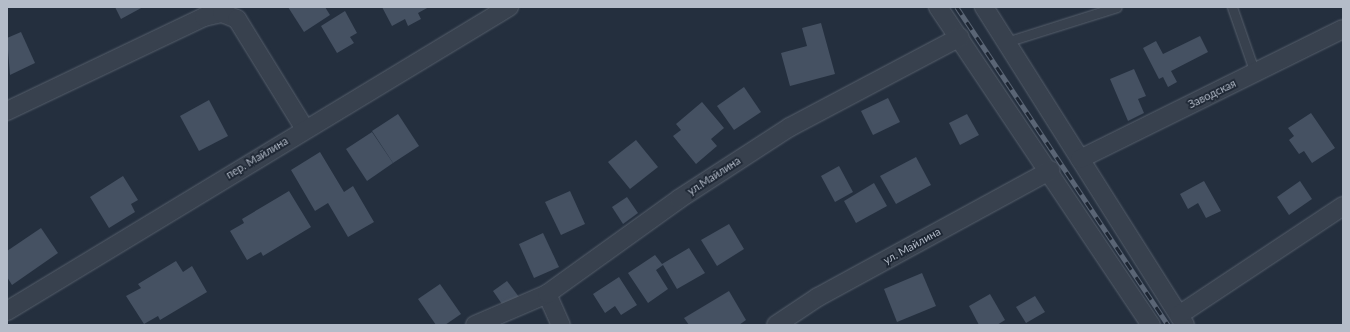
<!DOCTYPE html>
<meta charset="utf-8">
<style>
body{margin:0}
#map{position:relative;width:1350px;height:332px;overflow:hidden;background:#242f3e;font-family:Lato,sans-serif}
div>[style]{position:absolute}
[style*='--x']{left:calc(var(--x)*1px);top:calc(var(--y)*1px);width:calc(var(--w)*1px);rotate:calc(var(--a)*1deg)}
.building>*{inset:0;background:#455162}
.roads{filter:drop-shadow(0 0 1px #565f6c) drop-shadow(0 0 1px #565f6c)}
.lane>*{height:9px;margin:-4.5px;padding:0 4.5px;transform-origin:4.5px;border-radius:4.5px;background:#38414e}
.street>*{height:18px;margin:-9px;padding:0 9px;transform-origin:9px;border-radius:9px;background:#38414e}
.rail>*{height:4.5px;margin-top:-2.25px;transform-origin:0;background:repeating-linear-gradient(90deg,#1d2633 0 9px,#5a6575 0 18px);box-sizing:border-box;border-block:1px solid #5a6575}
span{translate:-50% -50%;white-space:nowrap;text-align:center;line-height:1.15;-webkit-text-stroke:3.5px #1d2633;paint-order:stroke}
.street-label{font-size:11px;color:#b4bcc9}
.frame{position:absolute;inset:0;border:8px solid #b4bcc9;pointer-events:none}
</style>
<div id="map">
<div class="building">
<div style="clip-path:polygon(115px 7px,143px 7px,121px 19px)"></div>
<div style="clip-path:polygon(288px 7px,325px 7px,330px 15px,304px 32px)"></div>
<div style="clip-path:polygon(382px 7px,429px 7px,418px 13px,421px 19px,408px 26px,405px 19px,392px 26px)"></div>
<div style="clip-path:polygon(345px 11px,357px 33px,350px 37px,354px 43px,337px 53px,321px 26px)"></div>
<div style="clip-path:polygon(821px 23px,835px 74px,790px 86px,781px 53px,807px 46px,802px 28px)"></div>
<div style="clip-path:polygon(21px 32px,35px 63px,10px 75px,7px 38px)"></div>
<div style="clip-path:polygon(1200px 36px,1208px 52px,1171px 71px,1177px 82px,1168px 87px,1163px 77px,1159px 79px,1143px 48px,1156px 41px,1163px 54px)"></div>
<div style="clip-path:polygon(1134px 69px,1146px 96px,1138px 99px,1144px 113px,1128px 121px,1110px 79px)"></div>
<div style="clip-path:polygon(744px 87px,761px 112px,734px 130px,717px 106px)"></div>
<div style="clip-path:polygon(888px 98px,900px 122px,873px 135px,861px 111px)"></div>
<div style="clip-path:polygon(209px 100px,228px 136px,199px 151px,180px 116px)"></div>
<div style="clip-path:polygon(702px 102px,724px 128px,711px 139px,717px 146px,696px 164px,673px 136px,681px 130px,676px 124px)"></div>
<div style="clip-path:polygon(1311px 113px,1335px 148px,1312px 163px,1304px 151px,1299px 154px,1289px 140px,1294px 136px,1288px 128px)"></div>
<div style="clip-path:polygon(398px 114px,419px 146px,393px 163px,372px 131px)"></div>
<div style="clip-path:polygon(967px 114px,979px 135px,960px 145px,949px 123px)"></div>
<div style="clip-path:polygon(372px 132px,393px 163px,367px 181px,346px 149px)"></div>
<div style="clip-path:polygon(636px 140px,658px 167px,630px 189px,608px 162px)"></div>
<div style="clip-path:polygon(320px 152px,344px 192px,353px 186px,374px 222px,348px 237px,328px 203px,315px 211px,291px 170px)"></div>
<div style="clip-path:polygon(916px 157px,931px 185px,896px 204px,880px 176px)"></div>
<div style="clip-path:polygon(839px 166px,853px 192px,835px 202px,821px 176px)"></div>
<div style="clip-path:polygon(123px 176px,138px 200px,131px 204px,135px 212px,109px 228px,90px 197px)"></div>
<div style="clip-path:polygon(1204px 181px,1221px 211px,1206px 218px,1198px 203px,1188px 209px,1180px 194px)"></div>
<div style="clip-path:polygon(1300px 181px,1312px 199px,1289px 215px,1277px 197px)"></div>
<div style="clip-path:polygon(874px 183px,887px 206px,856px 223px,844px 201px)"></div>
<div style="clip-path:polygon(289px 191px,311px 227px,263px 256px,261px 252px,247px 260px,230px 231px,244px 223px,242px 219px)"></div>
<div style="clip-path:polygon(570px 191px,585px 224px,561px 235px,545px 202px)"></div>
<div style="clip-path:polygon(627px 197px,638px 213px,623px 224px,612px 207px)"></div>
<div style="clip-path:polygon(729px 224px,744px 249px,717px 266px,701px 240px)"></div>
<div style="clip-path:polygon(41px 228px,58px 253px,12px 285px,7px 277px,7px 251px)"></div>
<div style="clip-path:polygon(543px 233px,559px 267px,534px 278px,519px 244px)"></div>
<div style="clip-path:polygon(689px 248px,705px 273px,677px 289px,663px 265px,656px 270px,668px 289px,648px 303px,628px 273px,655px 255px,662px 264px)"></div>
<div style="clip-path:polygon(176px 261px,183px 272px,192px 266px,207px 292px,160px 320px,158px 316px,144px 324px,126px 296px,141px 288px,138px 284px)"></div>
<div style="clip-path:polygon(922px 273px,936px 306px,897px 322px,884px 289px)"></div>
<div style="clip-path:polygon(619px 277px,637px 305px,621px 315px,615px 306px,605px 313px,593px 294px)"></div>
<div style="clip-path:polygon(507px 281px,519px 297px,504px 307px,493px 291px)"></div>
<div style="clip-path:polygon(440px 284px,461px 314px,445px 325px,436px 325px,418px 299px)"></div>
<div style="clip-path:polygon(729px 291px,746px 320px,739px 325px,689px 325px,684px 318px)"></div>
<div style="clip-path:polygon(990px 294px,1005px 320px,997px 325px,979px 325px,969px 306px)"></div>
<div style="clip-path:polygon(1035px 296px,1045px 312px,1026px 323px,1016px 307px)"></div>
</div>
<div class="roads">
<div class="lane">
<div style="--x:1232;--y:7;--w:70;--a:70.8"></div>
<div style="--x:1006;--y:42;--w:116;--a:-17.5"></div>
</div>
<div class="street">
<div style="--x:938;--y:7;--w:383;--a:56.2"></div>
<div style="--x:984;--y:7;--w:376;--a:57.7"></div>
<div style="--x:7;--y:111;--w:218;--a:-25.5"></div>
<div style="--x:204;--y:17;--w:18;--a:-13"></div>
<div style="--x:222;--y:13;--w:16;--a:22"></div>
<div style="--x:237;--y:19;--w:129;--a:58.3"></div>
<div style="--x:1080;--y:159;--w:293;--a:-26.3"></div>
<div style="--x:547;--y:294;--w:34;--a:66"></div>
<div style="--x:7;--y:311;--w:587;--a:-31.2"></div>
<div style="--x:1179;--y:315;--w:197;--a:-33.6"></div>
<div style="--x:475;--y:325;--w:78;--a:-23.3"></div>
<div style="--x:547;--y:294;--w:163;--a:-35.7"></div>
<div style="--x:679;--y:199;--w:132;--a:-33"></div>
<div style="--x:790;--y:127;--w:192;--a:-27.9"></div>
<div style="--x:776;--y:325;--w:50;--a:-33.7"></div>
<div style="--x:818;--y:297;--w:265;--a:-28.6"></div>
</div>
</div>
<div class="rail">
<div style="--x:957;--y:7;--w:382;--a:56.4"></div>
</div>
<div class="street-label">
<span style="left:1212px;top:94px;rotate:-26deg">Заводская</span>
<span style="left:257px;top:158px;rotate:-31deg">пер. Майлина</span>
<span style="left:714px;top:176px;rotate:-33deg">ул.Майлина</span>
<span style="left:912px;top:246px;rotate:-29deg">ул. Майлина</span>
</div>
<div class="frame"></div>
</div>
